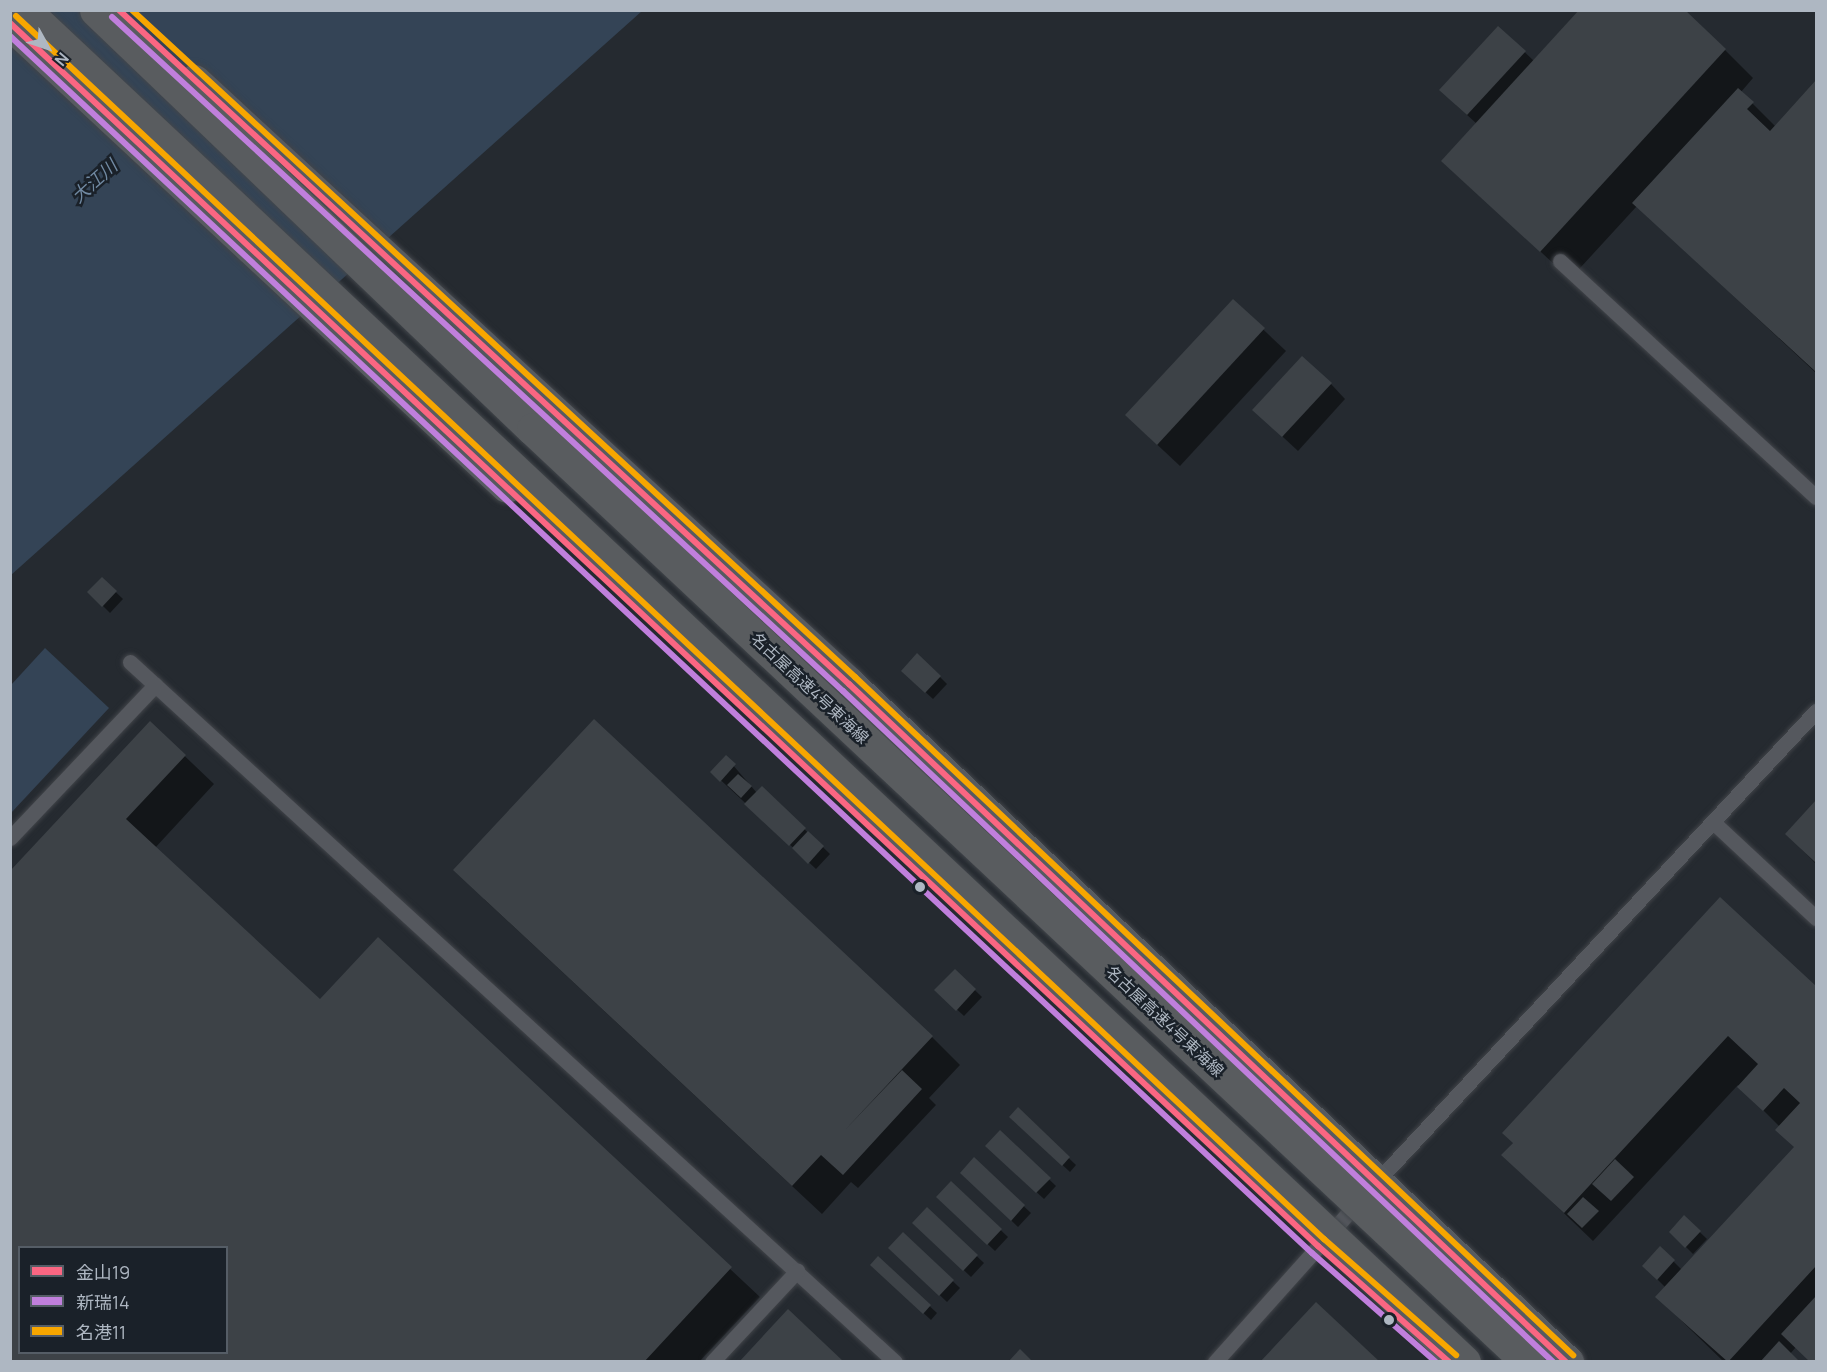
<!DOCTYPE html>
<meta charset="utf-8">
<style>
body{margin:0}
#map{position:relative;width:1827px;height:1372px;overflow:hidden;background:#252a30;font-family:Manrope,"Noto Sans JP",sans-serif}
div>[style]{position:absolute}
[style*='--x']{left:calc(var(--x)*1px);top:calc(var(--y)*1px);width:calc(var(--w)*1px);rotate:calc(var(--a)*1deg)}
.water>*{inset:0;background:#344456}
.shadow>*{inset:0;background:#0007}
.building>*{inset:0;background:#3d4247}
.roads{filter:drop-shadow(0 0 2px #414449) drop-shadow(0 0 2px #414449)}
.service>*{height:15px;margin:-7.5px;padding:0 7.5px;transform-origin:7.5px;border-radius:7.5px;background:#55585e}
.primary>*{height:33px;margin:-16.5px;padding:0 16.5px;transform-origin:16.5px;border-radius:16.5px;background:#575b60}
.bridges{filter:drop-shadow(0 0 2px #42464b) drop-shadow(0 0 2px #42464b)}
.motorway-bridge>*{height:33px;margin:-16.5px;padding:0 16.5px;transform-origin:16.5px;border-radius:16.5px;background:#595c5f}
.bus-1>*{height:6px;margin:-3px;padding:0 3px;transform-origin:3px;border-radius:3px;background:#fa6682}
.bus-2>*{height:6px;margin:-3px;padding:0 3px;transform-origin:3px;border-radius:3px;background:#c07fdc}
.bus-3>*{height:6px;margin:-3px;padding:0 3px;transform-origin:3px;border-radius:3px;background:#f7a600}
.dots>*{width:16px;height:16px;translate:-50% -50%;box-sizing:border-box;border:3px solid #1a2129;border-radius:50%}
span{translate:-50% -50%;white-space:nowrap;text-align:center;line-height:1.15;-webkit-text-stroke:5px #1a2129;paint-order:stroke}
.street-label{font-size:16px;color:#aeb7c2}
.water-label{font-size:18px;color:#718aa3;font-style:italic}
.frame{position:absolute;inset:0;border:12px solid #aeb7c2;pointer-events:none}
.legend{position:absolute;left:18px;top:1246px;width:210px;height:108px;box-sizing:border-box;background:#1a2129;border:2px solid #555d66;margin:0;padding:8px 10px;list-style:none;font-size:18px;color:#aeb7c2}
.legend li{display:flex;align-items:center;gap:12px;height:30px}
.legend b{width:30px;border:2px solid #555d66}
.north{position:absolute;left:18px;top:18px;width:60px;height:60px;-webkit-text-stroke:4px #1a2129;paint-order:stroke;rotate:130deg;font-size:16px;font-weight:700;line-height:24px;text-align:center;color:#aeb7c2}
.north::after{content:'';display:block;margin:auto;width:21px;height:27px;background:#aeb7c2;clip-path:polygon(50% 0,100% 100%,50% 72%,0 100%)}
</style>
<div id="map">
<div class="water">
<div style="clip-path:polygon(11px 11px,642px 11px,11px 575px)"></div>
<div style="clip-path:polygon(45px 648px,109px 708px,11px 813px,11px 685px)"></div>
</div>
<div class="shadow">
<div style="clip-path:polygon(1499px 28px,1534px 61px,1725px 50px,1753px 78px,1741px 92px,1776px 127px,1816px 82px,1816px 373px,1637px 206px,1570px 279px,1443px 161px,1477px 124px,1456px 105px)"></div>
<div style="clip-path:polygon(1233px 301px,1286px 351px,1180px 466px,1149px 437px)"></div>
<div style="clip-path:polygon(1331px 384px,1345px 399px,1298px 451px,1269px 424px)"></div>
<div style="clip-path:polygon(102px 579px,123px 599px,110px 613px,89px 592px)"></div>
<div style="clip-path:polygon(940px 677px,947px 684px,933px 699px,910px 678px)"></div>
<div style="clip-path:polygon(evenodd,150px 723px,214px 784px,155px 848px,320px 1001px,378px 939px,760px 1297px,699px 1362px,10px 1362px,10px 873px,150px 723px,20px 1248px,226px 1248px,226px 1352px,20px 1352px,20px 1248px)"></div>
<div style="clip-path:polygon(726px 757px,757px 793px,762px 788px,830px 854px,816px 869px,712px 772px)"></div>
<div style="clip-path:polygon(1816px 802px,1816px 864px,1787px 834px)"></div>
<div style="clip-path:polygon(484px 899px,932px 1037px,960px 1065px,929px 1098px,936px 1105px,858px 1188px,851px 1182px,822px 1214px)"></div>
<div style="clip-path:polygon(1720px 899px,1816px 988px,1816px 1362px,1811px 1362px,1796px 1347px,1790px 1354px,1798px 1362px,1724px 1362px,1657px 1297px,1666px 1288px,1644px 1266px,1660px 1248px,1682px 1270px,1796px 1148px,1780px 1127px,1738px 1085px,1593px 1241px,1503px 1155px)"></div>
<div style="clip-path:polygon(955px 971px,982px 997px,964px 1016px,936px 990px)"></div>
<div style="clip-path:polygon(1018px 1110px,1076px 1165px,1070px 1172px,1018px 1124px)"></div>
<div style="clip-path:polygon(1000px 1132px,1056px 1186px,1044px 1199px,994px 1153px)"></div>
<div style="clip-path:polygon(974px 1160px,1031px 1213px,1018px 1227px,962px 1173px)"></div>
<div style="clip-path:polygon(951px 1183px,1008px 1237px,995px 1251px,945px 1204px)"></div>
<div style="clip-path:polygon(927px 1209px,984px 1263px,971px 1277px,914px 1223px)"></div>
<div style="clip-path:polygon(1684px 1217px,1707px 1239px,1693px 1254px,1671px 1232px)"></div>
<div style="clip-path:polygon(903px 1234px,960px 1288px,947px 1302px,890px 1248px)"></div>
<div style="clip-path:polygon(878px 1258px,937px 1313px,931px 1320px,879px 1272px)"></div>
</div>
<div class="building">
<div style="clip-path:polygon(1579px 10px,1685px 10px,1726px 49px,1540px 252px,1441px 161px)"></div>
<div style="clip-path:polygon(1498px 26px,1526px 51px,1467px 115px,1439px 90px)"></div>
<div style="clip-path:polygon(1816px 80px,1816px 372px,1632px 203px,1738px 88px,1754px 102px,1747px 109px,1770px 131px)"></div>
<div style="clip-path:polygon(1233px 299px,1265px 328px,1157px 445px,1125px 415px)"></div>
<div style="clip-path:polygon(1302px 356px,1332px 383px,1282px 437px,1252px 410px)"></div>
<div style="clip-path:polygon(102px 577px,117px 591px,102px 607px,87px 592px)"></div>
<div style="clip-path:polygon(917px 653px,941px 676px,925px 693px,901px 671px)"></div>
<div style="clip-path:polygon(594px 719px,933px 1036px,844px 1131px,902px 1070px,922px 1089px,843px 1175px,821px 1155px,792px 1186px,453px 870px)"></div>
<div style="clip-path:polygon(evenodd,150px 721px,186px 755px,126px 819px,320px 999px,378px 937px,732px 1267px,644px 1362px,10px 1362px,10px 871px,150px 721px,20px 1248px,226px 1248px,226px 1352px,20px 1352px,20px 1248px)"></div>
<div style="clip-path:polygon(726px 755px,736px 764px,720px 782px,710px 772px)"></div>
<div style="clip-path:polygon(738px 774px,752px 786px,741px 798px,727px 785px)"></div>
<div style="clip-path:polygon(762px 786px,806px 828px,789px 846px,744px 804px)"></div>
<div style="clip-path:polygon(1816px 800px,1816px 863px,1785px 834px)"></div>
<div style="clip-path:polygon(808px 831px,824px 846px,808px 864px,792px 848px)"></div>
<div style="clip-path:polygon(1720px 897px,1816px 986px,1816px 1266px,1728px 1362px,1655px 1297px,1794px 1147px,1775px 1130px,1800px 1103px,1784px 1088px,1763px 1111px,1737px 1087px,1758px 1064px,1728px 1036px,1564px 1213px,1501px 1155px,1513px 1143px,1502px 1133px)"></div>
<div style="clip-path:polygon(955px 969px,976px 989px,956px 1011px,934px 990px)"></div>
<div style="clip-path:polygon(1018px 1107px,1070px 1157px,1062px 1166px,1009px 1117px)"></div>
<div style="clip-path:polygon(1000px 1130px,1051px 1178px,1036px 1193px,985px 1146px)"></div>
<div style="clip-path:polygon(974px 1157px,1025px 1205px,1011px 1221px,960px 1173px)"></div>
<div style="clip-path:polygon(1615px 1159px,1634px 1177px,1611px 1201px,1592px 1184px)"></div>
<div style="clip-path:polygon(951px 1181px,1002px 1229px,987px 1245px,936px 1197px)"></div>
<div style="clip-path:polygon(1583px 1197px,1599px 1211px,1582px 1228px,1567px 1214px)"></div>
<div style="clip-path:polygon(927px 1207px,978px 1255px,963px 1271px,912px 1223px)"></div>
<div style="clip-path:polygon(1684px 1215px,1701px 1231px,1685px 1248px,1669px 1232px)"></div>
<div style="clip-path:polygon(903px 1232px,954px 1280px,939px 1296px,888px 1248px)"></div>
<div style="clip-path:polygon(1660px 1246px,1675px 1260px,1657px 1280px,1642px 1266px)"></div>
<div style="clip-path:polygon(878px 1256px,931px 1305px,923px 1314px,870px 1265px)"></div>
<div style="clip-path:polygon(1816px 1296px,1816px 1362px,1810px 1362px,1781px 1334px)"></div>
<div style="clip-path:polygon(1316px 1302px,1380px 1362px,1260px 1362px)"></div>
<div style="clip-path:polygon(788px 1309px,844px 1362px,739px 1362px)"></div>
<div style="clip-path:polygon(1779px 1341px,1800px 1362px,1760px 1362px)"></div>
<div style="clip-path:polygon(1020px 1349px,1033px 1362px,1008px 1362px)"></div>
</div>
<div class="roads">
<div class="service">
<div style="--x:1560;--y:261;--w:348;--a:42.7"></div>
<div style="--x:130;--y:662;--w:1037;--a:42.46"></div>
<div style="--x:1713;--y:822;--w:141;--a:43"></div>
<div style="--x:10;--y:838;--w:211;--a:-46.5"></div>
<div style="--x:712;--y:1362;--w:125;--a:-47"></div>
<div style="--x:1215;--y:1362;--w:244;--a:-48.2"></div>
<div style="--x:1378;--y:1180;--w:642;--a:-46.96"></div>
</div>
<div class="primary">
<div style="--x:10;--y:23;--w:679;--a:42.97"></div>
<div style="--x:194;--y:81;--w:890;--a:42.63"></div>
<div style="--x:849;--y:684;--w:988;--a:43.36"></div>
</div>
</div>
<div class="bridges">
<div class="motorway-bridge">
<div style="--x:24;--y:10;--w:1975;--a:43.19"></div>
<div style="--x:96;--y:10;--w:605;--a:43.8"></div>
<div style="--x:533;--y:429;--w:1364;--a:43.16"></div>
</div>
</div>
<div class="bus-1">
<div style="--x:119;--y:10;--w:994;--a:42.72"></div>
<div style="--x:849;--y:684;--w:987;--a:43.4"></div>
<div style="--x:10;--y:23;--w:1791;--a:43.08"></div>
<div style="--x:1318;--y:1246;--w:175;--a:41.5"></div>
</div>
<div class="bus-2">
<div style="--x:112;--y:17;--w:994;--a:42.68"></div>
<div style="--x:843;--y:691;--w:977;--a:43.38"></div>
<div style="--x:10;--y:36;--w:1782;--a:43.07"></div>
<div style="--x:1312;--y:1253;--w:165;--a:41.3"></div>
</div>
<div class="bus-3">
<div style="--x:132;--y:10;--w:984;--a:42.69"></div>
<div style="--x:855;--y:677;--w:988;--a:43.36"></div>
<div style="--x:16;--y:16;--w:1791;--a:43.08"></div>
<div style="--x:1324;--y:1239;--w:176;--a:41.3"></div>
</div>
<div class="dots">
<div style="left:920px;top:887px;background:#aeb7c2"></div>
<div style="left:1389px;top:1320px;background:#aeb7c2"></div>
</div>
<div class="street-label">
<span style="left:810px;top:688px;rotate:43deg">名古屋高速4号東海線</span>
<span style="left:1165px;top:1021px;rotate:43deg">名古屋高速4号東海線</span>
</div>
<div class="water-label">
<span style="left:94px;top:181px;rotate:-42deg">大江川</span>
</div>
<div class="frame"></div>
<ul class="legend">
<li><b style="height:8px;background:#fa6682"></b>金山19</li>
<li><b style="height:8px;background:#c07fdc"></b>新瑞14</li>
<li><b style="height:8px;background:#f7a600"></b>名港11</li>
</ul>
<div class="north">N</div>
</div>
